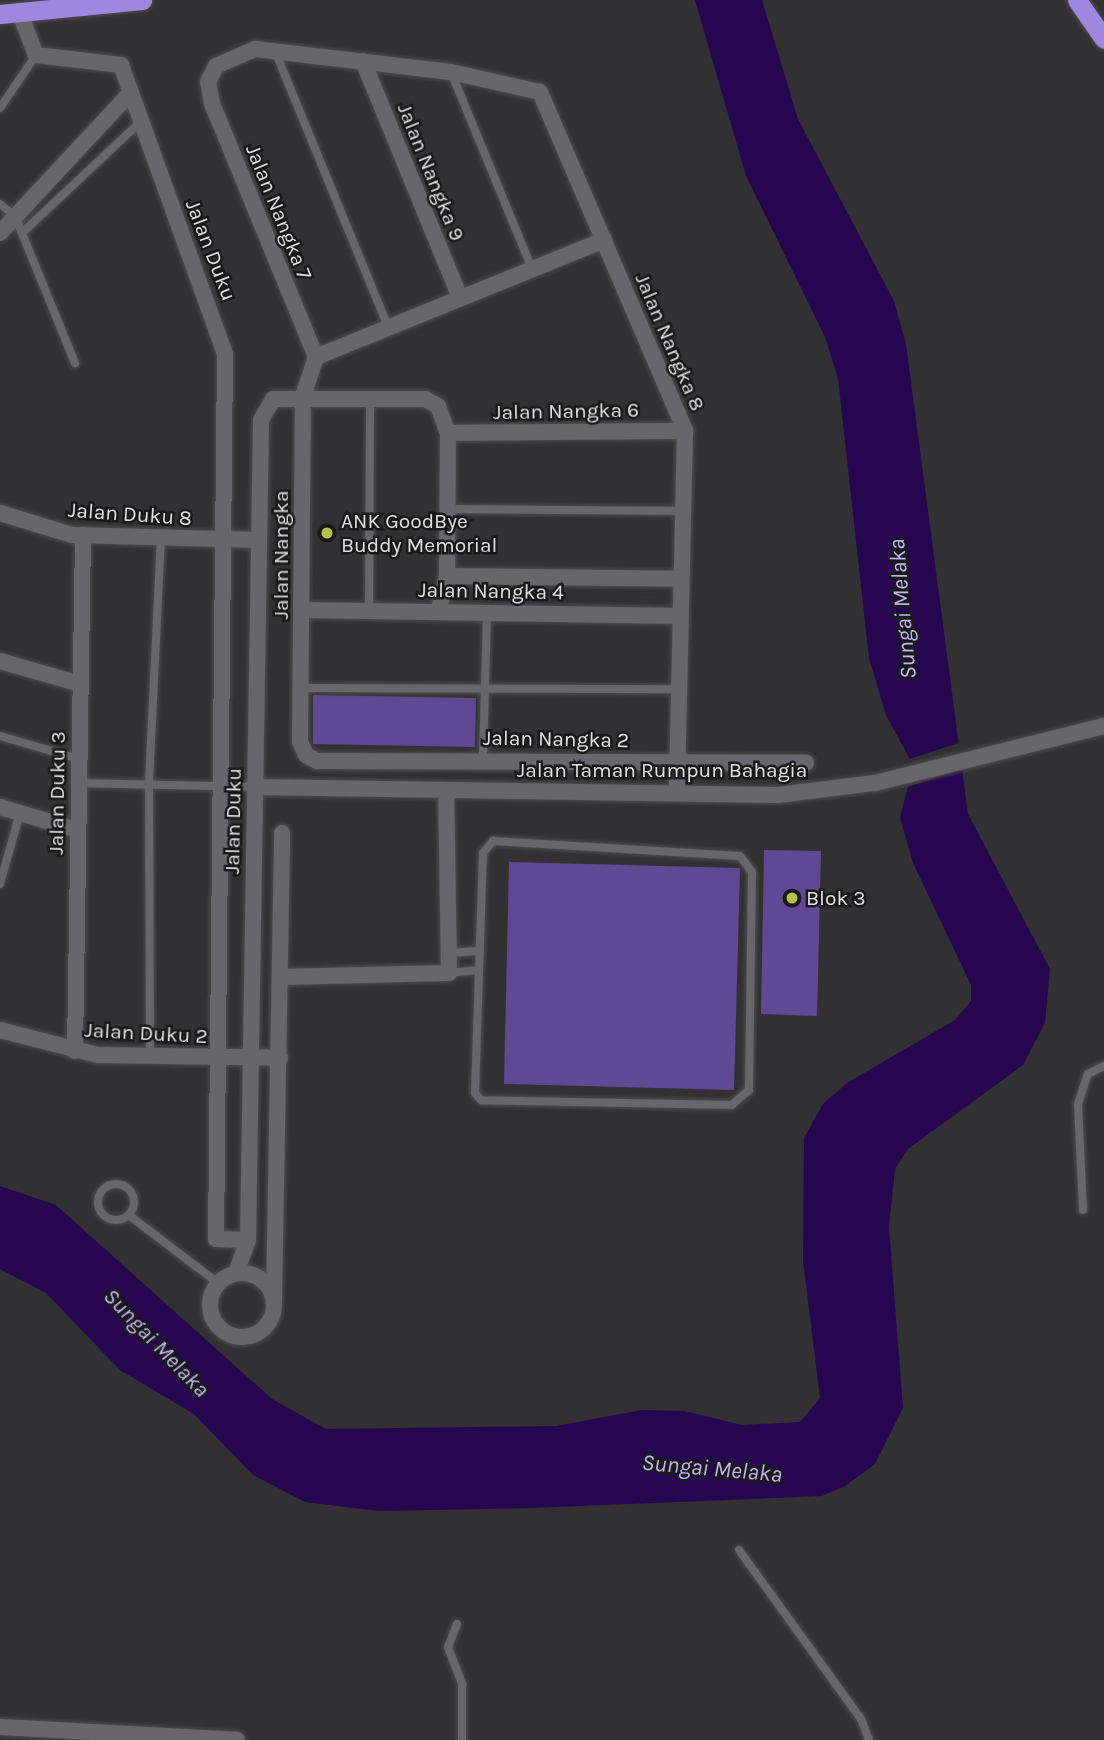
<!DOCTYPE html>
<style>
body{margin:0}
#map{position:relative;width:1104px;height:1740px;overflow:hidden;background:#313133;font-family:Karla,sans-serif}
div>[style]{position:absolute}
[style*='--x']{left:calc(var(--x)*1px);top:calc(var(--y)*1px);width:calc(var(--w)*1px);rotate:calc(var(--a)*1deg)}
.water>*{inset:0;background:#260650}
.pier>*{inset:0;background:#313133}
.building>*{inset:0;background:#604994}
.roads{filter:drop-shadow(0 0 2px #4d4c4e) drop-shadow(0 0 2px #4d4c4e)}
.service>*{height:8px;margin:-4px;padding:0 4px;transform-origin:4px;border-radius:4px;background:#67666a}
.service>.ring{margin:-4px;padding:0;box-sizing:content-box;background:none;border:8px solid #67666a;border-radius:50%}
.minor>*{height:16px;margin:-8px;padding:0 8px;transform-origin:8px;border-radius:8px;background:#67666a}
.minor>.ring{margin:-8px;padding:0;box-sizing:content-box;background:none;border:16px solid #67666a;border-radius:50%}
.trunk>*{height:19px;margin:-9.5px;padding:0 9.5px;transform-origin:9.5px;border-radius:9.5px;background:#9f86de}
.dots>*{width:19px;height:19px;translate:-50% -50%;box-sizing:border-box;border:4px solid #19191a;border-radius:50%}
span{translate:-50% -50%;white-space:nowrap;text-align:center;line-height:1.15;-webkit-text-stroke:5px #19191a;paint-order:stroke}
.street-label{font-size:21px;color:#e0dfe1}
.poi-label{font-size:21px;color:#e0dfe1}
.left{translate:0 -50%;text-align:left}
.water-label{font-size:23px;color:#c2b3f2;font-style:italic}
</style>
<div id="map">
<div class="water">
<div style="clip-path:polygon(695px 0,762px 0,798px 119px,894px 301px,906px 344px,968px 814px,1050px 969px,1045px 1023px,1023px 1065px,908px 1149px,895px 1169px,889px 1227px,903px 1408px,875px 1464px,845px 1486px,822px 1496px,531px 1508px,379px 1511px,305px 1502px,253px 1475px,194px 1414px,120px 1370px,46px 1293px,0 1269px,0 1186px,56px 1205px,272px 1399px,326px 1429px,556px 1426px,642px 1410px,684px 1411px,742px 1425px,800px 1422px,820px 1398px,803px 1261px,804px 1138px,823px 1104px,847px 1083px,955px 1020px,971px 1001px,971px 985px,913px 863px,900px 818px,913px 765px,886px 715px,869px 658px,838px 378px,825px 337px,746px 176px)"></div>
</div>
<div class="pier">
<div style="clip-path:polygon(959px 743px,963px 769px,904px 788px,906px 760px)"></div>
</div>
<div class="building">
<div style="clip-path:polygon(313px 695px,476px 698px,475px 747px,313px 744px)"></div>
<div style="clip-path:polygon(764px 850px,821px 851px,817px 1016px,761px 1014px)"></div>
<div style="clip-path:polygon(509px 862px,740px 868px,734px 1090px,504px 1084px)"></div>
</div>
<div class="roads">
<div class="service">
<div style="--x:275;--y:51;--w:298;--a:67.7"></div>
<div style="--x:451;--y:72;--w:213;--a:67.6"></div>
<div style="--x:0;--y:108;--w:64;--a:-55.8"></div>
<div style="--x:0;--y:204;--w:19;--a:39"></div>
<div style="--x:15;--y:216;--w:159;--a:67.8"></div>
<div style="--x:22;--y:233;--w:162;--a:-43.2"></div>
<div style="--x:447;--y:509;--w:235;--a:0.5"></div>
<div style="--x:369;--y:610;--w:213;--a:-89.7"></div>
<div style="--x:301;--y:688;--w:378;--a:0.2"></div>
<div style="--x:0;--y:736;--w:82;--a:16.2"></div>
<div style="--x:483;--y:758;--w:146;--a:-88.4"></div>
<div style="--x:79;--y:783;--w:176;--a:1.3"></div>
<div style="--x:493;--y:841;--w:247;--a:3.5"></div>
<div style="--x:740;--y:856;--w:20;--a:53"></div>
<div style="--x:752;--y:872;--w:218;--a:90.8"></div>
<div style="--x:749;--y:1090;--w:23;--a:139"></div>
<div style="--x:732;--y:1105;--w:251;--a:-178.9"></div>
<div style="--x:481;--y:1100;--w:9;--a:-131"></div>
<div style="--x:475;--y:1093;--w:240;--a:-88.1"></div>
<div style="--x:483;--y:853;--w:16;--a:-50"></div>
<div style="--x:0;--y:884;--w:74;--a:-74.3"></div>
<div style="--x:449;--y:953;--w:31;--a:-4"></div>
<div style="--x:449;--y:973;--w:30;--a:-6"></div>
<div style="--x:150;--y:1057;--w:275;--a:-90.2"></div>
<div style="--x:149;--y:782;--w:243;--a:-87.2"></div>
<div class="ring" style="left:98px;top:1184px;width:28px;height:28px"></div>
<div style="--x:1083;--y:1210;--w:106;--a:-92.7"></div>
<div style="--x:1078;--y:1104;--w:32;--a:-72"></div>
<div style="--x:1088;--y:1074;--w:18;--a:-27"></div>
<div style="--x:130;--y:1216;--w:111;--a:37.3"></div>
<div style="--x:739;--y:1550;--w:208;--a:54.2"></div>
<div style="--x:861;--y:1719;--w:22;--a:69"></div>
<div style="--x:457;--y:1624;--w:25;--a:111"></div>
<div style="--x:448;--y:1647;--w:40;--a:69"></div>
<div style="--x:462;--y:1684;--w:56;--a:90"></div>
</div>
<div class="minor">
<div style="--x:19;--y:11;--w:47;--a:68.9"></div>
<div style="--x:36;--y:55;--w:86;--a:6.7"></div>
<div style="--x:121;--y:65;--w:307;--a:70.2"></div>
<div style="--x:225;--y:354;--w:885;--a:90.58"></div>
<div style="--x:216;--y:1239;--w:32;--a:2"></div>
<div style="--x:363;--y:61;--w:256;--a:67.7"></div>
<div style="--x:0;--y:233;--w:191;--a:-47.1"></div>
<div style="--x:316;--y:357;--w:274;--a:-112.3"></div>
<div style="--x:212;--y:104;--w:22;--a:-100"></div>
<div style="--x:208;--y:82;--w:18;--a:-63"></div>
<div style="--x:216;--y:66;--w:43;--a:-23.6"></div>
<div style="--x:255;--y:49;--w:197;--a:6.7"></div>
<div style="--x:451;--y:72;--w:91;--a:12.7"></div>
<div style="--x:540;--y:92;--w:369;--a:66.8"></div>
<div style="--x:685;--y:431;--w:362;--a:91.3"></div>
<div style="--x:316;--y:357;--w:41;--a:108.4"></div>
<div style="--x:303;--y:396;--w:346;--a:90.5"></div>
<div style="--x:300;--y:742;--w:14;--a:65"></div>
<div style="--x:306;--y:755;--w:13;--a:29"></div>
<div style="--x:317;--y:761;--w:489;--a:0.2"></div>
<div style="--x:316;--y:357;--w:311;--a:-22.1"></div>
<div style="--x:448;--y:433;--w:237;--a:-0.5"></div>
<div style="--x:0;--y:513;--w:75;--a:17"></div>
<div style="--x:72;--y:535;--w:187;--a:1.5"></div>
<div style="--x:447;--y:576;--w:234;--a:0.7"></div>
<div style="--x:302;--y:610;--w:378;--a:0.9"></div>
<div style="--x:0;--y:661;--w:83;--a:16"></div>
<div style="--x:255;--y:787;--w:523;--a:0.88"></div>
<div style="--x:778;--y:795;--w:98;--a:-7.1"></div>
<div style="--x:875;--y:783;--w:236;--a:-14"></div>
<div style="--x:0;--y:807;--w:80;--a:16.6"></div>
<div style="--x:280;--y:977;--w:169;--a:-1.4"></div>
<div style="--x:449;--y:973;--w:182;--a:-90.9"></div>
<div style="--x:0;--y:1030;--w:101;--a:14.3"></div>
<div style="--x:98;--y:1055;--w:182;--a:0.9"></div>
<div style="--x:75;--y:1051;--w:516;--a:-89.11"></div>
<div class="ring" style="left:210px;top:1273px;width:48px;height:48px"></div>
<div style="--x:236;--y:1273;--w:35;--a:-70"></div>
<div style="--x:248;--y:1240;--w:820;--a:-89.09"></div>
<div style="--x:261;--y:420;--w:24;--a:-60"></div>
<div style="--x:273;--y:399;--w:152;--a:0"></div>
<div style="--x:425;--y:399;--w:15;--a:28"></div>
<div style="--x:438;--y:406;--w:29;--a:70"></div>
<div style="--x:448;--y:433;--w:143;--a:90.4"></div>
<div style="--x:447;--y:576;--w:37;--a:104"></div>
<div style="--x:274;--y:1300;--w:467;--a:-89"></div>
<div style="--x:0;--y:1727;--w:237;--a:3.1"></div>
</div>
<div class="trunk">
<div style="--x:1077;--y:0;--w:47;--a:55.3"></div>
<div style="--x:0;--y:14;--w:143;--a:-5.6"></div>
</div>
</div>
<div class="dots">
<div style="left:327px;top:533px;background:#b4c24a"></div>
<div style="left:792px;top:898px;background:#b4c24a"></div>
</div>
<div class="street-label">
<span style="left:431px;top:172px;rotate:68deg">Jalan Nangka 9</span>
<span style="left:279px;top:212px;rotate:68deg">Jalan Nangka 7</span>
<span style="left:211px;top:250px;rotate:69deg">Jalan Duku</span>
<span style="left:670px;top:342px;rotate:67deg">Jalan Nangka 8</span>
<span style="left:566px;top:411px;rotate:-1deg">Jalan Nangka 6</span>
<span style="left:130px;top:514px;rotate:4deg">Jalan Duku 8</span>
<span style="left:281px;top:555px;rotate:-90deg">Jalan Nangka</span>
<span style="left:491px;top:591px;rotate:1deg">Jalan Nangka 4</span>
<span style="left:556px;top:739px;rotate:1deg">Jalan Nangka 2</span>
<span style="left:662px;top:770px">Jalan Taman Rumpun Bahagia</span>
<span style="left:57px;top:793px;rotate:-89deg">Jalan Duku 3</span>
<span style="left:233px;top:821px;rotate:-89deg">Jalan Duku</span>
<span style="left:146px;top:1033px;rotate:3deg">Jalan Duku 2</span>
</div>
<div class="poi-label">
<span class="left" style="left:341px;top:533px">ANK GoodBye<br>Buddy Memorial</span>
<span class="left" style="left:806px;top:898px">Blok 3</span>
</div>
<div class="water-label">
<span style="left:903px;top:609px;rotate:-95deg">Sungai Melaka</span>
<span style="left:156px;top:1343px;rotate:46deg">Sungai Melaka</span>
<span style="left:712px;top:1469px;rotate:5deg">Sungai Melaka</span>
</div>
</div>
